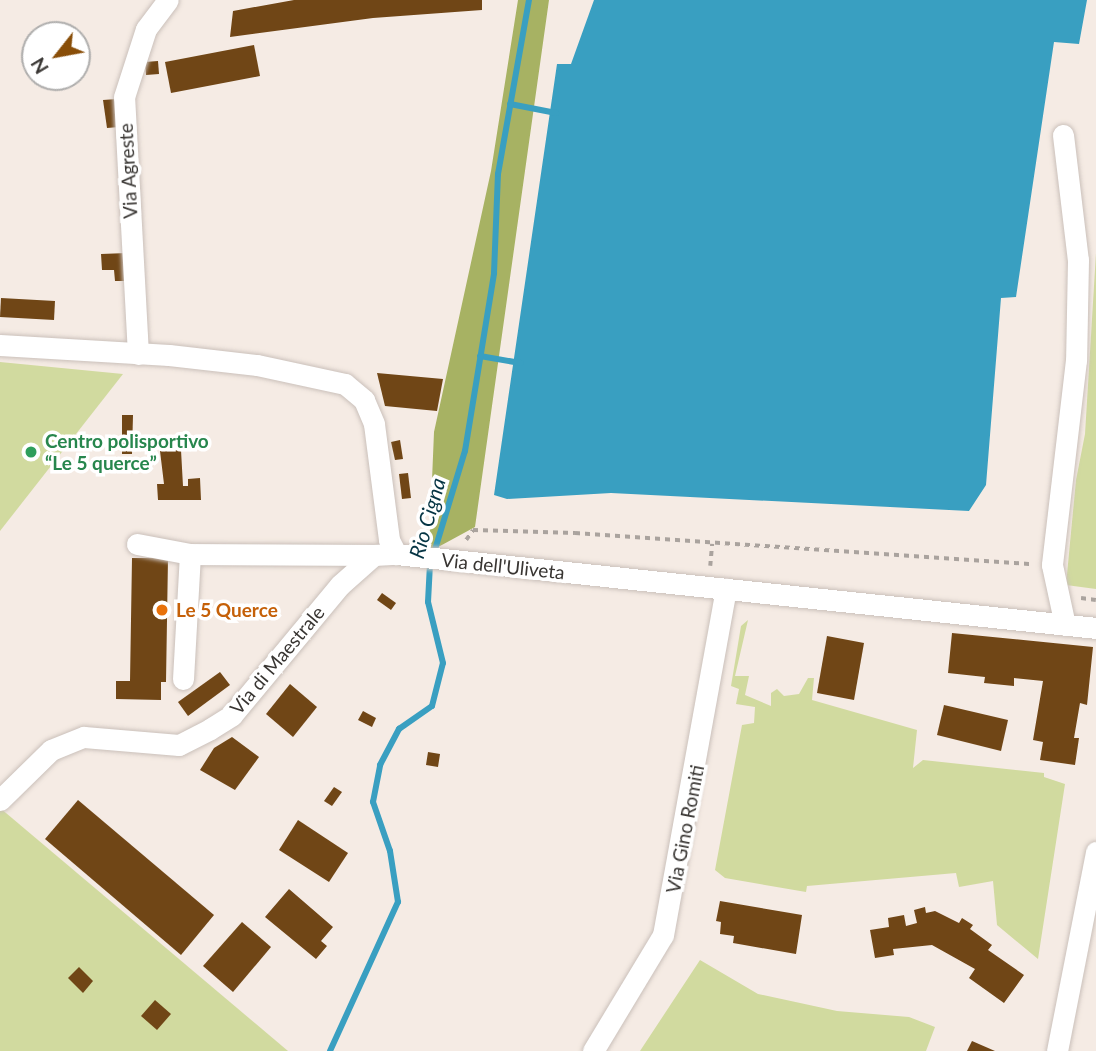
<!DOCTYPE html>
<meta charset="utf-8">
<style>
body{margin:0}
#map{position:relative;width:1096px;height:1051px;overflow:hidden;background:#f5ebe4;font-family:Lato,sans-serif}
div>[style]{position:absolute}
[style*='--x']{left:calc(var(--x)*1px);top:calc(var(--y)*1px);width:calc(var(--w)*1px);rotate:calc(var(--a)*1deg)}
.green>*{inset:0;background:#d1da9f}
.forest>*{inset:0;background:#a7b263}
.water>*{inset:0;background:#399fc1}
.stream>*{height:6px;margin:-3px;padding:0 3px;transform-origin:3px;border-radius:3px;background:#399fc1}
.building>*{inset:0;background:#704616}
.path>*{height:3.5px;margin-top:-1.75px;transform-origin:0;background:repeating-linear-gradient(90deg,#aaa39e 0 5px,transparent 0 10px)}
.roads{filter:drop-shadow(0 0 2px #cac0ba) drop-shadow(0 0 2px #cac0ba)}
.minor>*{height:21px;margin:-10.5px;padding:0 10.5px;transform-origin:10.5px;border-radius:10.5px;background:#fff}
.dots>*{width:19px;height:19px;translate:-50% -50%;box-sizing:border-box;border:4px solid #fff;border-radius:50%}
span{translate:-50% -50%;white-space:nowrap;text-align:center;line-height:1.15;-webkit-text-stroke:7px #fff;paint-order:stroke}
.street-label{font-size:19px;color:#383532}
.leisure-label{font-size:19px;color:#27864d;font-weight:700}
.left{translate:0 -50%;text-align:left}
.food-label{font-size:19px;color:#c56008;font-weight:700}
.water-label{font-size:21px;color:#053443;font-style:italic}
.north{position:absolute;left:21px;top:21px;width:70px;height:70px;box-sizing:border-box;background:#fff;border:2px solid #afaead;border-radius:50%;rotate:239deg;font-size:19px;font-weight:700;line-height:28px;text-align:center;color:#383532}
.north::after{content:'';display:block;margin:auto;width:24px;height:32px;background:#894e08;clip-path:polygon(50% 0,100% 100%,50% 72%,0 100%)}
</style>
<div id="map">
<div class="green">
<div style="clip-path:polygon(1096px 253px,1096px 589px,1066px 585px,1076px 480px,1085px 434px)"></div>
<div style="clip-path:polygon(0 362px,123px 374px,0 531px)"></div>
<div style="clip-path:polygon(748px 620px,735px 676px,749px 676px,745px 695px,771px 706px,771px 693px,777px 689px,784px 696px,799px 694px,808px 678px,814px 678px,812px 700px,917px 730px,913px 768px,923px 760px,1044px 773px,1044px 777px,1065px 784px,1038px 959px,997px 925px,993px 881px,959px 887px,956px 873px,807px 886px,806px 892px,725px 878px,715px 870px,742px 725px,754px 723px,755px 707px,736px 704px,739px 689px,731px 686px,741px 626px)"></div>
<div style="clip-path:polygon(0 808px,6px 813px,288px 1051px,0 1051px)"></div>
<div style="clip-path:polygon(700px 960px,758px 994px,837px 1011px,909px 1017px,935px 1027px,926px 1051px,640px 1051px)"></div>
</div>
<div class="forest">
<div style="clip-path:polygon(518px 0,549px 0,475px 527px,429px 552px,434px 432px,491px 171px)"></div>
</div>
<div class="water">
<div style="clip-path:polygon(594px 0,1087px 0,1079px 44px,1054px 42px,1016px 297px,1001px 298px,986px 485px,969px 511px,611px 493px,507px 499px,494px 495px,557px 64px,571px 64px)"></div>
</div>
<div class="stream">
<div style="--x:510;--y:104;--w:47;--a:11.1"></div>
<div style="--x:480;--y:356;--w:41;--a:9.9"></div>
<div style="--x:330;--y:1051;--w:164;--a:-65.5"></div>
<div style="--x:398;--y:902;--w:52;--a:-98.9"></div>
<div style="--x:390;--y:851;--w:52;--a:-109.1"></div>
<div style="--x:373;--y:802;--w:38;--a:-79"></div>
<div style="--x:380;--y:765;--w:41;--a:-62.2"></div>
<div style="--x:399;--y:729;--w:40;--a:-34.9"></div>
<div style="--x:432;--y:706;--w:44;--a:-75.7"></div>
<div style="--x:443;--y:663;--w:63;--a:-103.8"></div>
<div style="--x:428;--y:602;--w:36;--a:-87"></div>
<div style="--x:430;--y:566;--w:120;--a:-73.1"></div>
<div style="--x:465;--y:451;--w:180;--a:-80.7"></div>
<div style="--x:494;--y:273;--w:99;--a:-87.7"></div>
<div style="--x:498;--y:174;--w:177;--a:-79.9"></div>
</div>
<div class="building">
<div style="clip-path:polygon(294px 0,482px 0,482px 10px,373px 18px,230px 37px,233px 11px)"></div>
<div style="clip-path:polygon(254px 45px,260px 76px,171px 93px,165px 62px)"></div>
<div style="clip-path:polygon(158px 61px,159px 74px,146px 75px,145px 62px)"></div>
<div style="clip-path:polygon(117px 99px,119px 127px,107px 128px,103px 100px)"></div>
<div style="clip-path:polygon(127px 253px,128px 281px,115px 281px,114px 270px,102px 270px,101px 254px)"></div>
<div style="clip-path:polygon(1px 298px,55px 301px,54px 320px,0 317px)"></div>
<div style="clip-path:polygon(377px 373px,443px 379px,437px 411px,385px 406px)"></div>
<div style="clip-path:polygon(122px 415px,133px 415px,132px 454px,122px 454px)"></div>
<div style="clip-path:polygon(400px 440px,403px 459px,395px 460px,391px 442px)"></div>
<div style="clip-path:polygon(181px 450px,183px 486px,188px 486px,188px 479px,200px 478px,201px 500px,158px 500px,157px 484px,164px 484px,160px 451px)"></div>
<div style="clip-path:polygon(408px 473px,411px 498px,402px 499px,399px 474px)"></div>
<div style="clip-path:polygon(132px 558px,168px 558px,166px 682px,161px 682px,161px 700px,116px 699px,116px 681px,130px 681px)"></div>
<div style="clip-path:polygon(382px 593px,396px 603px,391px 610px,377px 600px)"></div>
<div style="clip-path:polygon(952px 633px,1093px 647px,1087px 705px,1080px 703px,1074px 738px,1079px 738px,1075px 765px,1040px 760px,1043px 742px,1033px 740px,1043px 681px,1014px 678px,1014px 686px,984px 683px,985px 677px,948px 673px)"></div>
<div style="clip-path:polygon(827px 636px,864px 643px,854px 700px,817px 693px)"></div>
<div style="clip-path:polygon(220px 672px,230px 685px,188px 716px,178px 702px)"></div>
<div style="clip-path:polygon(290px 684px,317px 707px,293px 737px,266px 714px)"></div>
<div style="clip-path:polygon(944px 705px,1008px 720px,1001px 751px,937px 735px)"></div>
<div style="clip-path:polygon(363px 711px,376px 718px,372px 727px,358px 720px)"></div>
<div style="clip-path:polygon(232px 737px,259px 757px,235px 790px,200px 770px,214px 748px)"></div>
<div style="clip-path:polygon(428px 752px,440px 754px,438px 767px,426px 765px)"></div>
<div style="clip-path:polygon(334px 787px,342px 792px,332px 806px,324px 801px)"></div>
<div style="clip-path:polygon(78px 800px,214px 915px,181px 955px,45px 839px)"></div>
<div style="clip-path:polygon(298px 820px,348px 853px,329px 882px,279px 850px)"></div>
<div style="clip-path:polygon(289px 889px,333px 927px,321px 941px,327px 946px,316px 959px,265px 917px)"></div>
<div style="clip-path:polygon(720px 901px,802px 915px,796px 954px,733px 943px,734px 936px,720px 934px,721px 922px,716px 921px)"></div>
<div style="clip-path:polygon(925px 907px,926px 913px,935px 911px,959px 923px,962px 918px,973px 925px,970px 929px,992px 945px,988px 950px,1024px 975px,1004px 1003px,969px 978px,975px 969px,932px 945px,893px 949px,894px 955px,875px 958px,870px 930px,889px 927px,888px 918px,904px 915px,906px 926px,917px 923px,914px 910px)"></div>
<div style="clip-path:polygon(242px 922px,271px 947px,233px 992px,203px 966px)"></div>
<div style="clip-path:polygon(79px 967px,93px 981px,83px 993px,68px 978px)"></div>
<div style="clip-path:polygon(155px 1000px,171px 1014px,157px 1030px,141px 1016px)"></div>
<div style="clip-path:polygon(972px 1041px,995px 1051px,967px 1051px)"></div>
</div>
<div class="path">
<div style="--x:466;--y:540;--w:12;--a:-55"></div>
<div style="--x:473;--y:530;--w:102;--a:1.7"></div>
<div style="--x:575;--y:533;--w:458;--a:3.9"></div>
<div style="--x:710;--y:566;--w:22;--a:-85"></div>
<div style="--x:1081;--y:598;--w:15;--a:8"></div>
</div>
<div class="roads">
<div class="minor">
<div style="--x:1063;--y:135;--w:126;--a:83.2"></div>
<div style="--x:1078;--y:260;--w:100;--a:91.1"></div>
<div style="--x:1076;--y:360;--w:206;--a:96.7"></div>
<div style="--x:1052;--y:565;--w:61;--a:77.8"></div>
<div style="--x:0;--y:345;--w:169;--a:3.4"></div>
<div style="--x:169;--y:355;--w:89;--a:6.5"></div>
<div style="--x:257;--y:365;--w:90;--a:12.2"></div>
<div style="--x:345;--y:384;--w:25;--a:40"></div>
<div style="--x:364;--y:400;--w:26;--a:67"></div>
<div style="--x:374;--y:424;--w:117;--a:82.6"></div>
<div style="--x:389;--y:540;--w:16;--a:63"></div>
<div style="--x:396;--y:554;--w:704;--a:6.03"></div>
<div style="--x:138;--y:354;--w:257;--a:-93.1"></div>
<div style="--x:124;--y:97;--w:71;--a:-72.1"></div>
<div style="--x:146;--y:29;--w:36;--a:-53"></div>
<div style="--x:137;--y:544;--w:54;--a:10.7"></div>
<div style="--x:183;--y:679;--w:125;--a:-86.8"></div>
<div style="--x:190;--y:554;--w:184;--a:0.3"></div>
<div style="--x:0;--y:800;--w:71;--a:-44.4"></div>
<div style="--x:51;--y:750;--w:35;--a:-22"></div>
<div style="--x:84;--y:737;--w:95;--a:4.8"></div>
<div style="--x:179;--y:745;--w:35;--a:-27"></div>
<div style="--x:210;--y:729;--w:26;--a:-32"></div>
<div style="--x:232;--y:715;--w:169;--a:-50.3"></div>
<div style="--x:340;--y:585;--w:45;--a:-41.4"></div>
<div style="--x:374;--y:555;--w:22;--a:-3"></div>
<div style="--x:593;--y:1051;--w:135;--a:-58.9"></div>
<div style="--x:663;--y:935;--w:352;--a:-79.7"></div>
<div style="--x:1057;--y:1051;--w:203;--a:-78.9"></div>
</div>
</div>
<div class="dots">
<div style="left:31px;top:452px;background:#2e9e5b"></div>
<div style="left:162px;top:610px;background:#e8710a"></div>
</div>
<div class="street-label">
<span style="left:128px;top:171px;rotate:-93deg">Via Agreste</span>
<span style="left:503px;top:566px;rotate:6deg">Via dell'Uliveta</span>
<span style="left:277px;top:660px;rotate:-50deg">Via di Maestrale</span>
<span style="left:685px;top:829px;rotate:-79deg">Via Gino Romiti</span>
</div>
<div class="leisure-label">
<span class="left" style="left:45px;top:452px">Centro polisportivo<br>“Le 5 querce”</span>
</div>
<div class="food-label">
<span class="left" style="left:176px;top:610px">Le 5 Querce</span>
</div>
<div class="water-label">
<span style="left:427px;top:518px;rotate:-74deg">Rio Cigna</span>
</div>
<div class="north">N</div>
</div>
